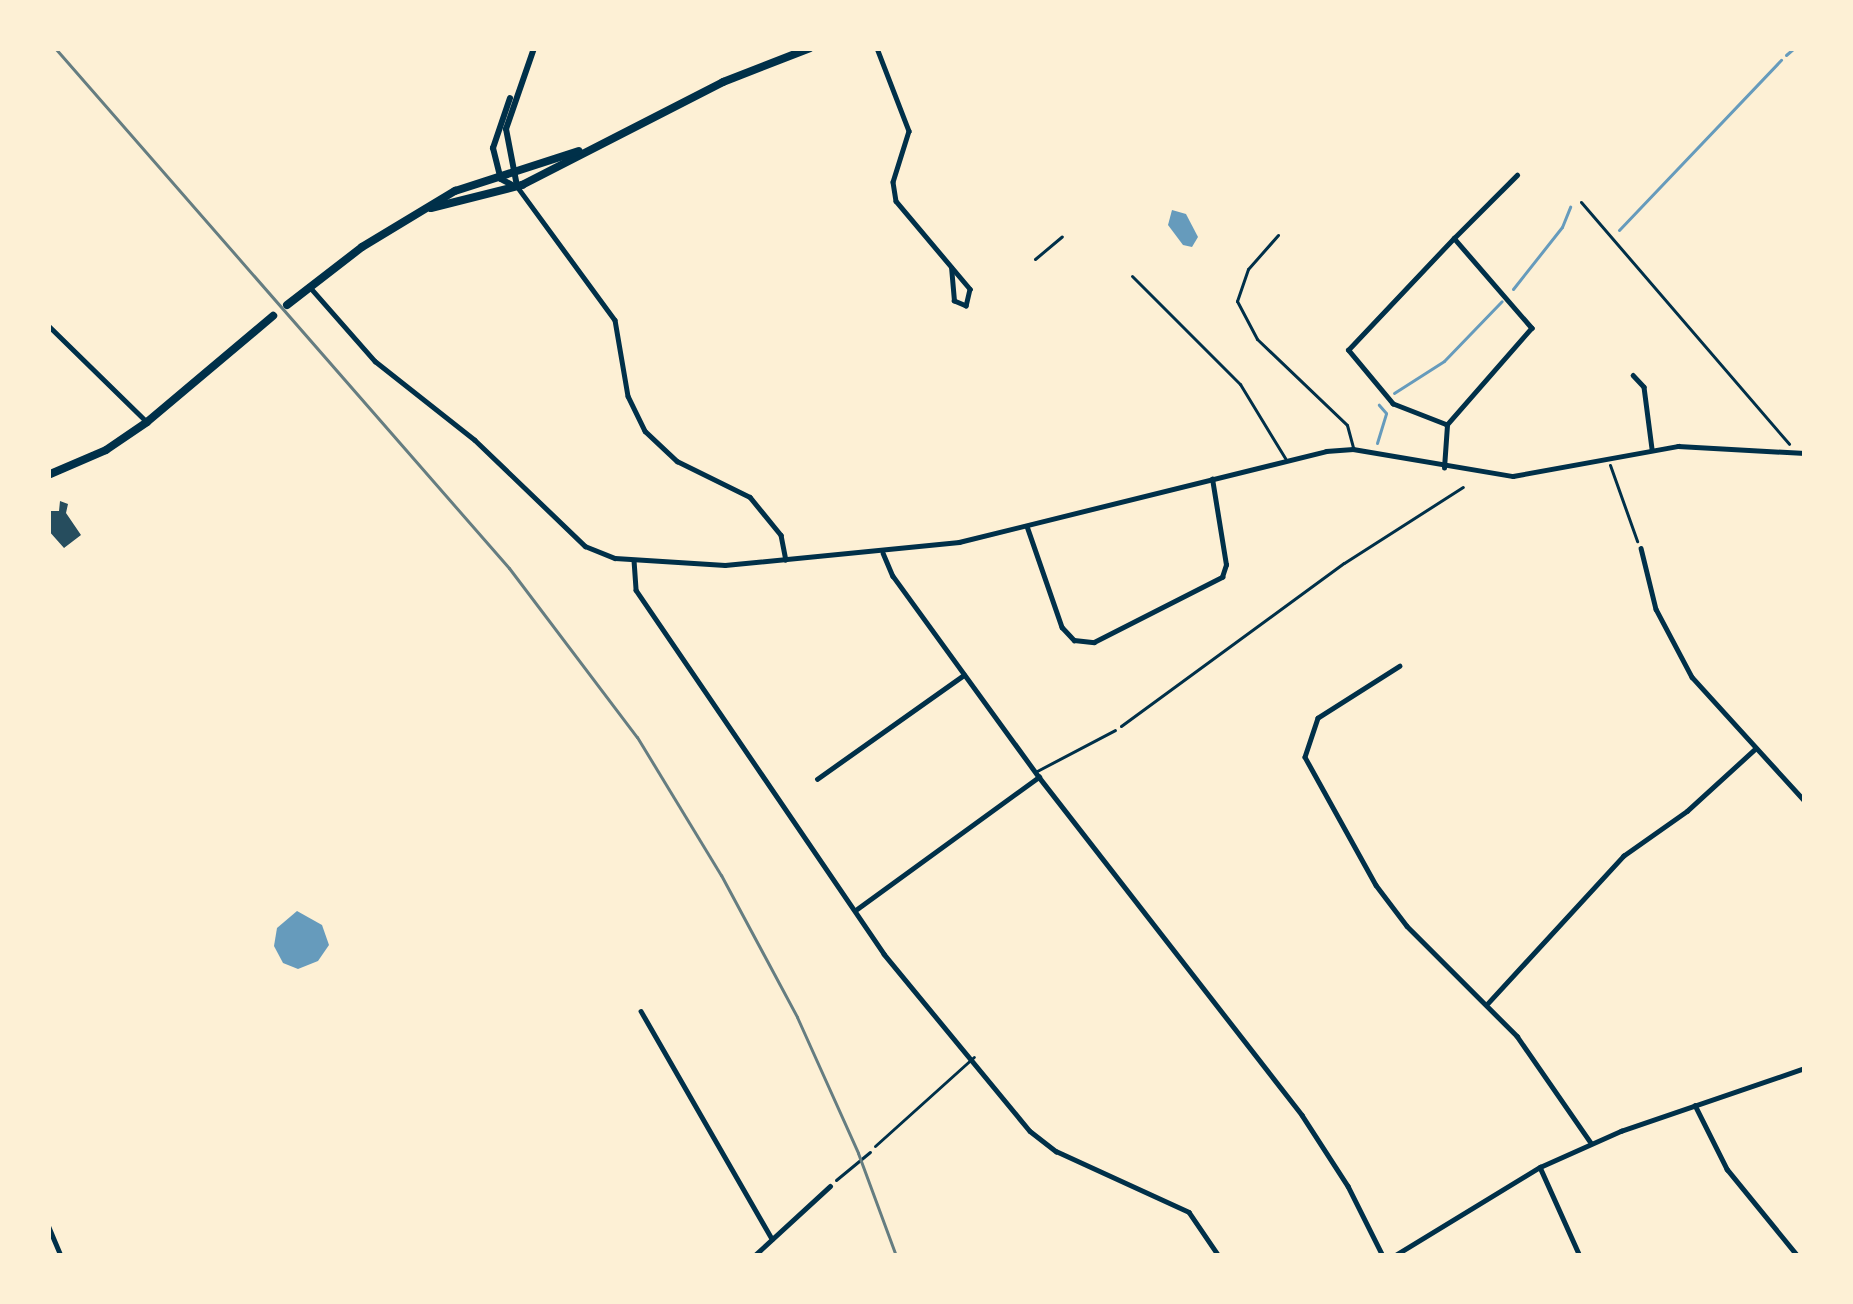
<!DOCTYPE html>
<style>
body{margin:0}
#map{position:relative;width:1853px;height:1304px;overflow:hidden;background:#fdf0d5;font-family:"Fira Sans",sans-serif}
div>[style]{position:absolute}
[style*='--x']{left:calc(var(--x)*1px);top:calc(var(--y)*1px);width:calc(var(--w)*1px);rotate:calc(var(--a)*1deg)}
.water>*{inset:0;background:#669bbc}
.stream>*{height:3px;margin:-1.5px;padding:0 1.5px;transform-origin:1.5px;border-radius:1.5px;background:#669bbc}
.building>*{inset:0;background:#264d5e}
.path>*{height:3px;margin:-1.5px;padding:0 1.5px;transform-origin:1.5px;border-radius:1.5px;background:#003049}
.service>*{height:3px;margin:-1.5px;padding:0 1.5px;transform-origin:1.5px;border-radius:1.5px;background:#003049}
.minor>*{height:4.5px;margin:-2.25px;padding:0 2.25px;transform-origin:2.25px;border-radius:2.25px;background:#003049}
.tertiary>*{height:6px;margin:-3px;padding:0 3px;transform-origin:3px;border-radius:3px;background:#003049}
.secondary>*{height:8px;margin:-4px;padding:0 4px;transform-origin:4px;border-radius:4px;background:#003049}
.tram>*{height:3px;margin:-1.5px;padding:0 1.5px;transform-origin:1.5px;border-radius:1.5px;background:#657d81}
span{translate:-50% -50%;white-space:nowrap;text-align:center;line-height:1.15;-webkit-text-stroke:9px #fdf0d5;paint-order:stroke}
.frame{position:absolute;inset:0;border:51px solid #fdf0d5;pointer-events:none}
</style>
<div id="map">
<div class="water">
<div style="clip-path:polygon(1172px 210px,1186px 214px,1198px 237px,1192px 247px,1183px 245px,1168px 225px)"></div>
<div style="clip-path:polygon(297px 911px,322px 925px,329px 945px,318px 961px,298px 969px,283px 963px,274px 946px,277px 928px)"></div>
</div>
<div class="stream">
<div style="--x:1786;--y:55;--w:11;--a:-41"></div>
<div style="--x:1619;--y:230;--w:235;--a:-46.4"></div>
<div style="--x:1513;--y:289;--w:79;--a:-51.7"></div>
<div style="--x:1562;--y:227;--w:22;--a:-68"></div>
<div style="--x:1394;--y:393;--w:59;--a:-32.6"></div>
<div style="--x:1444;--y:361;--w:83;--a:-46"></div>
<div style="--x:1377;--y:443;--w:31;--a:-73"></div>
<div style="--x:1386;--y:413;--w:11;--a:-131"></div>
</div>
<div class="building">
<div style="clip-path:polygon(60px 501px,68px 504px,66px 513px,81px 535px,64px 548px,48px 530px,50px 511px,59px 511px)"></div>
</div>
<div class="path">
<div style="--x:1581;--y:202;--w:319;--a:49.3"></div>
<div style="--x:1035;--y:259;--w:35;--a:-40"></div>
<div style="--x:1610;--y:465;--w:81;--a:70.4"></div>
<div style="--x:1121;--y:726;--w:276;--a:-36.2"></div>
<div style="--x:1344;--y:563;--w:141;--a:-32.6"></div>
<div style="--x:836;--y:1180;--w:44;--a:-39.5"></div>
</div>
<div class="service">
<div style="--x:1278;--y:235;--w:45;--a:131.4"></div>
<div style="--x:1248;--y:269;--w:34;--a:109"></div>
<div style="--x:1237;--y:301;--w:43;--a:62.2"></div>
<div style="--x:1257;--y:339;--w:124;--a:43.7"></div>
<div style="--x:1347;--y:425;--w:23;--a:75"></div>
<div style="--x:1132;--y:276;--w:153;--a:45"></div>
<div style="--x:1240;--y:384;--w:87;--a:58.7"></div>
<div style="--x:1037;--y:771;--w:88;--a:-27.7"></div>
<div style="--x:875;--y:1146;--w:133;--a:-42"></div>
</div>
<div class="minor">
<div style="--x:877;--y:48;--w:89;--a:68.9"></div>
<div style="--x:909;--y:131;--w:53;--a:107.4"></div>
<div style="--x:893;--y:182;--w:19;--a:81"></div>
<div style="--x:896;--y:201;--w:115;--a:49.9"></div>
<div style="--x:970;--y:289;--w:17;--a:103"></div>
<div style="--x:966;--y:306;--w:13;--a:-157"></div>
<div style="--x:954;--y:301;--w:33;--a:-95"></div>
<div style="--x:519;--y:189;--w:162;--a:53.8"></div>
<div style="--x:615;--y:320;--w:77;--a:80.3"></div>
<div style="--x:628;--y:396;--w:39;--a:64"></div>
<div style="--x:645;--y:431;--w:44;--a:43.2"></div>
<div style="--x:677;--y:461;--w:81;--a:26.3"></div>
<div style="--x:750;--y:497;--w:49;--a:50.8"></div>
<div style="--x:781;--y:535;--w:25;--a:79"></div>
<div style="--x:1454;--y:238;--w:89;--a:-45"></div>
<div style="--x:309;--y:286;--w:100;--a:48.7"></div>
<div style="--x:375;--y:361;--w:127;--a:38.3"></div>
<div style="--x:475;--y:440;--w:153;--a:43.9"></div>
<div style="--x:585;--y:546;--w:32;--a:22"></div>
<div style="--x:615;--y:558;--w:110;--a:3.6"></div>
<div style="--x:725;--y:565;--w:235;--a:-5.6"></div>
<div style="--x:959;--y:542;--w:378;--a:-13.9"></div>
<div style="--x:1326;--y:451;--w:27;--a:-4"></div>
<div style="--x:1353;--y:449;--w:162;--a:9.6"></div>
<div style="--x:1513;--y:476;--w:168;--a:-10.3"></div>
<div style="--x:1678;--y:446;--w:127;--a:3.2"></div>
<div style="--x:48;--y:325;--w:139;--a:44.4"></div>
<div style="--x:1633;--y:375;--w:16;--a:47"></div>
<div style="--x:1644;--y:387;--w:63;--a:82.6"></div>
<div style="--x:1444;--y:468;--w:43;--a:-86"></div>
<div style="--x:1447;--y:425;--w:58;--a:-158.7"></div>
<div style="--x:1393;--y:404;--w:70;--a:-129.8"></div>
<div style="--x:1348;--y:350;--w:154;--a:-46.6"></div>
<div style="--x:1454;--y:238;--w:119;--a:49.1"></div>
<div style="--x:1532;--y:328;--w:129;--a:131.2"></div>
<div style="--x:1027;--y:526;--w:107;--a:70.9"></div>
<div style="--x:1062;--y:627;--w:18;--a:47"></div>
<div style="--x:1074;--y:640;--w:20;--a:6"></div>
<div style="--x:1094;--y:642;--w:144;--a:-26.9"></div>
<div style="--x:1222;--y:577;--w:13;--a:-72"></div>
<div style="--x:1226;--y:565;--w:87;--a:-99.2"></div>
<div style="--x:1641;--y:548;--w:63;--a:76.2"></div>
<div style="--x:1656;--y:609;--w:77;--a:62.1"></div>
<div style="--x:1692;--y:677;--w:168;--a:47.7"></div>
<div style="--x:883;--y:553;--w:25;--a:67"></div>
<div style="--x:893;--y:576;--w:248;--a:54"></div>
<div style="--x:1039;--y:777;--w:428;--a:52.1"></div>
<div style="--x:1302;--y:1115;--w:85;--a:57.1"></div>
<div style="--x:1348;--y:1186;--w:78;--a:63.4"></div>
<div style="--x:634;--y:560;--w:30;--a:86"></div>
<div style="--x:636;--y:590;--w:440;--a:55.7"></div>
<div style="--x:884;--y:954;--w:229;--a:50.5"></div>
<div style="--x:1030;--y:1131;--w:33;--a:38"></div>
<div style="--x:1056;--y:1151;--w:146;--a:24.6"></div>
<div style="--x:1189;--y:1212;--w:53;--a:55.7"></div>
<div style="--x:1400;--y:666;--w:97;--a:147.6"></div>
<div style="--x:1318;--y:718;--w:41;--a:108.4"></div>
<div style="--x:1305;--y:757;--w:146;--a:61"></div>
<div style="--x:1376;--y:885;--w:51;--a:52.9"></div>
<div style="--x:1407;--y:926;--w:156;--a:45"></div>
<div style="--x:1517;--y:1036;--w:130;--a:55.3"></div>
<div style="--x:817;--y:779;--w:180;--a:-35.3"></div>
<div style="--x:857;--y:909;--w:225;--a:-36"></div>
<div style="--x:1488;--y:1003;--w:200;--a:-47.4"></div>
<div style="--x:1623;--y:856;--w:78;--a:-35.1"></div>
<div style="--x:1687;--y:811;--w:93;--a:-42.4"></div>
<div style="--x:641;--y:1011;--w:263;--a:60.1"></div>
<div style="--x:1695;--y:1105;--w:72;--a:63.4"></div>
<div style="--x:1727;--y:1169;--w:112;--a:50.8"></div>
<div style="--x:1540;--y:1167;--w:98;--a:65.8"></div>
<div style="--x:48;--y:1225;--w:34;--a:67"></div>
<div style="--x:754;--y:1256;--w:103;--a:-42.6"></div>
<div style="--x:1394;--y:1256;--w:171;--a:-31.4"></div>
<div style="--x:1540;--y:1167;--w:89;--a:-24"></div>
<div style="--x:1621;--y:1131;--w:194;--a:-18.9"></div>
</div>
<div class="tertiary">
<div style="--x:510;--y:98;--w:53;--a:108.8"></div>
<div style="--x:493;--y:148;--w:32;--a:76"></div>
<div style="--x:501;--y:179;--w:15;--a:28"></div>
<div style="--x:517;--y:186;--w:58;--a:-100.9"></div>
<div style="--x:506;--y:129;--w:86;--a:-70.9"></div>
</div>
<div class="secondary">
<div style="--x:431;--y:208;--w:94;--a:-14.2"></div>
<div style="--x:522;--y:185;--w:226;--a:-27.1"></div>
<div style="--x:723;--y:82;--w:93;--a:-21.3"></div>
<div style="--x:287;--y:305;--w:95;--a:-37.7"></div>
<div style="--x:362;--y:247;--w:109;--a:-31.1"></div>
<div style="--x:455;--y:191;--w:130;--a:-17.9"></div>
<div style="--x:48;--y:475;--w:63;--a:-23.3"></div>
<div style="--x:106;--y:450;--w:50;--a:-34.3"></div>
<div style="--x:147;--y:422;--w:165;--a:-40.1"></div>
</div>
<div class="tram">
<div style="--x:55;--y:48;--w:690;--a:48.88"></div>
<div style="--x:509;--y:568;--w:212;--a:52.9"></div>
<div style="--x:637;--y:737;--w:162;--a:58.7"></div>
<div style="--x:721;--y:875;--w:161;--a:61.8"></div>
<div style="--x:797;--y:1017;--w:149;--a:65.8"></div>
<div style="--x:858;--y:1153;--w:110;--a:69.7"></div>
</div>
<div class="frame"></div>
</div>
